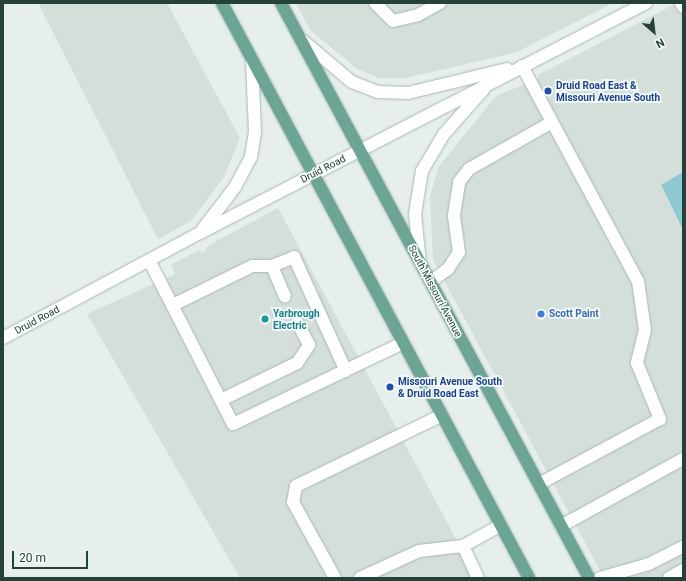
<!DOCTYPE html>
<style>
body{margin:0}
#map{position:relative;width:686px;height:581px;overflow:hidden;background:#e6efeb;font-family:Roboto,sans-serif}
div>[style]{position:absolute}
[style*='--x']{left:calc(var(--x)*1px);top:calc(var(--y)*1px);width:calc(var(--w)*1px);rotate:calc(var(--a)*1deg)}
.built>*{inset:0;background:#d4dfda}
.water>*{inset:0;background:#8ec9d4}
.roads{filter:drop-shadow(0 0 1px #a8b8b2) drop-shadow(0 0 1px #a8b8b2)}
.service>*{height:12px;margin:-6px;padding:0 6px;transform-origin:6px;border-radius:6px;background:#fff}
.tertiary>*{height:12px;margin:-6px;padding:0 6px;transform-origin:6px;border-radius:6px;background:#fff}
.primary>*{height:12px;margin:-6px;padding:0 6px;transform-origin:6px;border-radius:6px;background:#6aa596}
.dots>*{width:11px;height:11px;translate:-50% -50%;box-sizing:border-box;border:2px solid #f7fbf9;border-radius:50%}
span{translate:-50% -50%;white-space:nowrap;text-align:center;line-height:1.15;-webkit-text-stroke:3.5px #f7fbf9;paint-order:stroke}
.transit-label{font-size:10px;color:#164399;font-weight:700}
.left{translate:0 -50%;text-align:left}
.street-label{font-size:10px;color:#24423a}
.culture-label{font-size:10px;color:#0d838f;font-weight:700}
.shop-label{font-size:10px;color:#366cbe;font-weight:700}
.frame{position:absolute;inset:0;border:4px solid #24423a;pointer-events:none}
.north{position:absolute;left:634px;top:12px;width:40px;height:40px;-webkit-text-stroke:3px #f7fbf9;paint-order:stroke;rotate:152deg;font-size:11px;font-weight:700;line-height:16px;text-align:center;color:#24423a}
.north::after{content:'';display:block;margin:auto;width:14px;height:18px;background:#24423a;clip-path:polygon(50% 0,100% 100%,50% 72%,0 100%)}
.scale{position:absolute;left:12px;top:551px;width:76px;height:18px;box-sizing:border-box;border:2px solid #24423a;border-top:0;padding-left:5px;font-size:12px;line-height:14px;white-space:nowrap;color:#24423a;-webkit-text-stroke:3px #f7fbf9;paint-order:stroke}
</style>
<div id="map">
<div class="built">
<div style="clip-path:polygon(38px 3px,167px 3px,240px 138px,224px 177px,191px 221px,158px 239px)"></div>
<div style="clip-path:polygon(296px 3px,613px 3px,517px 52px,406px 78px,379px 78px,357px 69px,310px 30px)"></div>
<div style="clip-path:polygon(677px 3px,683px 3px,683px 172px,661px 186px,683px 230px,683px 578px,604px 578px,433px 260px,430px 196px,439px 166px,496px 96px,539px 78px,538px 75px)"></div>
<div style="clip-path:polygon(278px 208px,477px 578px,240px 578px,87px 314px,175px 274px,171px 265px,199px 250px,203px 253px,209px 245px)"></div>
</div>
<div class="water">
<div style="clip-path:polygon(683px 172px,683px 230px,661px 185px)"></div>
</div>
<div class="roads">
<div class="service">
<div style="--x:375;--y:3;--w:25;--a:45"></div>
<div style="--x:393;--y:21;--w:26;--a:-13"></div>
<div style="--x:418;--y:15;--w:25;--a:-29"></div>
<div style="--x:681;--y:3;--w:4;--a:63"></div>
<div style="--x:522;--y:66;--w:244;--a:61.7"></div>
<div style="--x:638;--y:281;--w:49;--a:81.9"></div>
<div style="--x:645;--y:330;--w:34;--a:104"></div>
<div style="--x:637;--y:363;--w:61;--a:67.7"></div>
<div style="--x:660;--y:419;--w:137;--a:151.8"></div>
<div style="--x:149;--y:260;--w:184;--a:62.9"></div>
<div style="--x:233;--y:424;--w:188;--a:-25.5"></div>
<div style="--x:272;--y:266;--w:24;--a:-22"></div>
<div style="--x:294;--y:257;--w:125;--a:65.5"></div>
<div style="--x:430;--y:282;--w:22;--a:-36"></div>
<div style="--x:448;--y:269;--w:20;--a:-57"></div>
<div style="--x:459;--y:252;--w:37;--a:-98"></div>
<div style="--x:454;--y:215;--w:33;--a:-81"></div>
<div style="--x:459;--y:182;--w:16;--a:-52"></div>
<div style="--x:469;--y:169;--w:95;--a:-29.5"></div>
<div style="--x:173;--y:305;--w:88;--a:-26.3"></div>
<div style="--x:252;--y:266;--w:20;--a:0"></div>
<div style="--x:272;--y:266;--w:33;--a:67"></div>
<div style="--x:221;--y:400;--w:85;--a:-26"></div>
<div style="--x:297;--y:363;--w:22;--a:-56"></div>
<div style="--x:309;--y:345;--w:25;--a:-117"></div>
<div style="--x:561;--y:526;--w:139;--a:-28.8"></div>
<div style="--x:335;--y:578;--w:87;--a:-118.9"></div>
<div style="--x:293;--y:502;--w:16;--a:-79"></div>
<div style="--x:296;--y:486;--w:162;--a:-25.9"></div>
<div style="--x:360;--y:578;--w:65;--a:-24.6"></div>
<div style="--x:419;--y:551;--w:44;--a:-6.5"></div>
<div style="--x:478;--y:578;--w:35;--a:-115"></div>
<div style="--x:463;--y:546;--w:43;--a:-28.9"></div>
<div style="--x:600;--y:578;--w:51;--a:-15.9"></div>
<div style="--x:649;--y:564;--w:38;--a:-27"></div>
<div style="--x:669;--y:578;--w:16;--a:-30"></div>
</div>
<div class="tertiary">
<div style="--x:302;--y:40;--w:65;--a:40"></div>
<div style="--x:352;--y:82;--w:28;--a:21"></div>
<div style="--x:378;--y:92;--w:30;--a:2"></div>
<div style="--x:408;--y:93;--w:102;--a:-13.6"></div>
<div style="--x:203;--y:229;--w:53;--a:-52.7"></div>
<div style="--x:235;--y:187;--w:34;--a:-62"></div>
<div style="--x:251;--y:157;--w:25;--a:-81"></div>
<div style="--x:255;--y:132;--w:73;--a:-92.4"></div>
<div style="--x:420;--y:263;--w:49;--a:-95.8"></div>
<div style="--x:415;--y:214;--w:44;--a:-80.8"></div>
<div style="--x:422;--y:171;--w:43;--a:-59.3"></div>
<div style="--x:444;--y:134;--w:59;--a:-48.4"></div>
<div style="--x:3;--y:338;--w:223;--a:-28.1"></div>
<div style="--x:200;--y:233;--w:502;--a:-27.28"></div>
</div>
<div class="primary">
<div style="--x:222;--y:3;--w:652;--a:61.9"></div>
<div style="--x:281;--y:3;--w:652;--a:61.82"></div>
</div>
</div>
<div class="dots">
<div style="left:548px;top:91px;background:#1a4fb4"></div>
<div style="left:541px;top:314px;background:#3f7fe0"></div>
<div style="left:265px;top:319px;background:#0f9aa8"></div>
<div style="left:390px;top:387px;background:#1a4fb4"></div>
</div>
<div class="transit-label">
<span class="left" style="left:556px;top:91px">Druid Road East &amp;<br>Missouri Avenue South</span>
<span class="left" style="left:398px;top:387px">Missouri Avenue South<br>&amp; Druid Road East</span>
</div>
<div class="street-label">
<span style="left:323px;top:169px;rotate:-27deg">Druid Road</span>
<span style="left:435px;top:291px;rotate:62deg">South Missouri Avenue</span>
<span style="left:37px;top:320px;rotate:-28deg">Druid Road</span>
</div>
<div class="culture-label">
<span class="left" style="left:273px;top:319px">Yarbrough<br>Electric</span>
</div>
<div class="shop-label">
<span class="left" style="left:549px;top:314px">Scott Paint</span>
</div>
<div class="frame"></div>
<div class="north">N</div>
<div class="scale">20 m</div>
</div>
